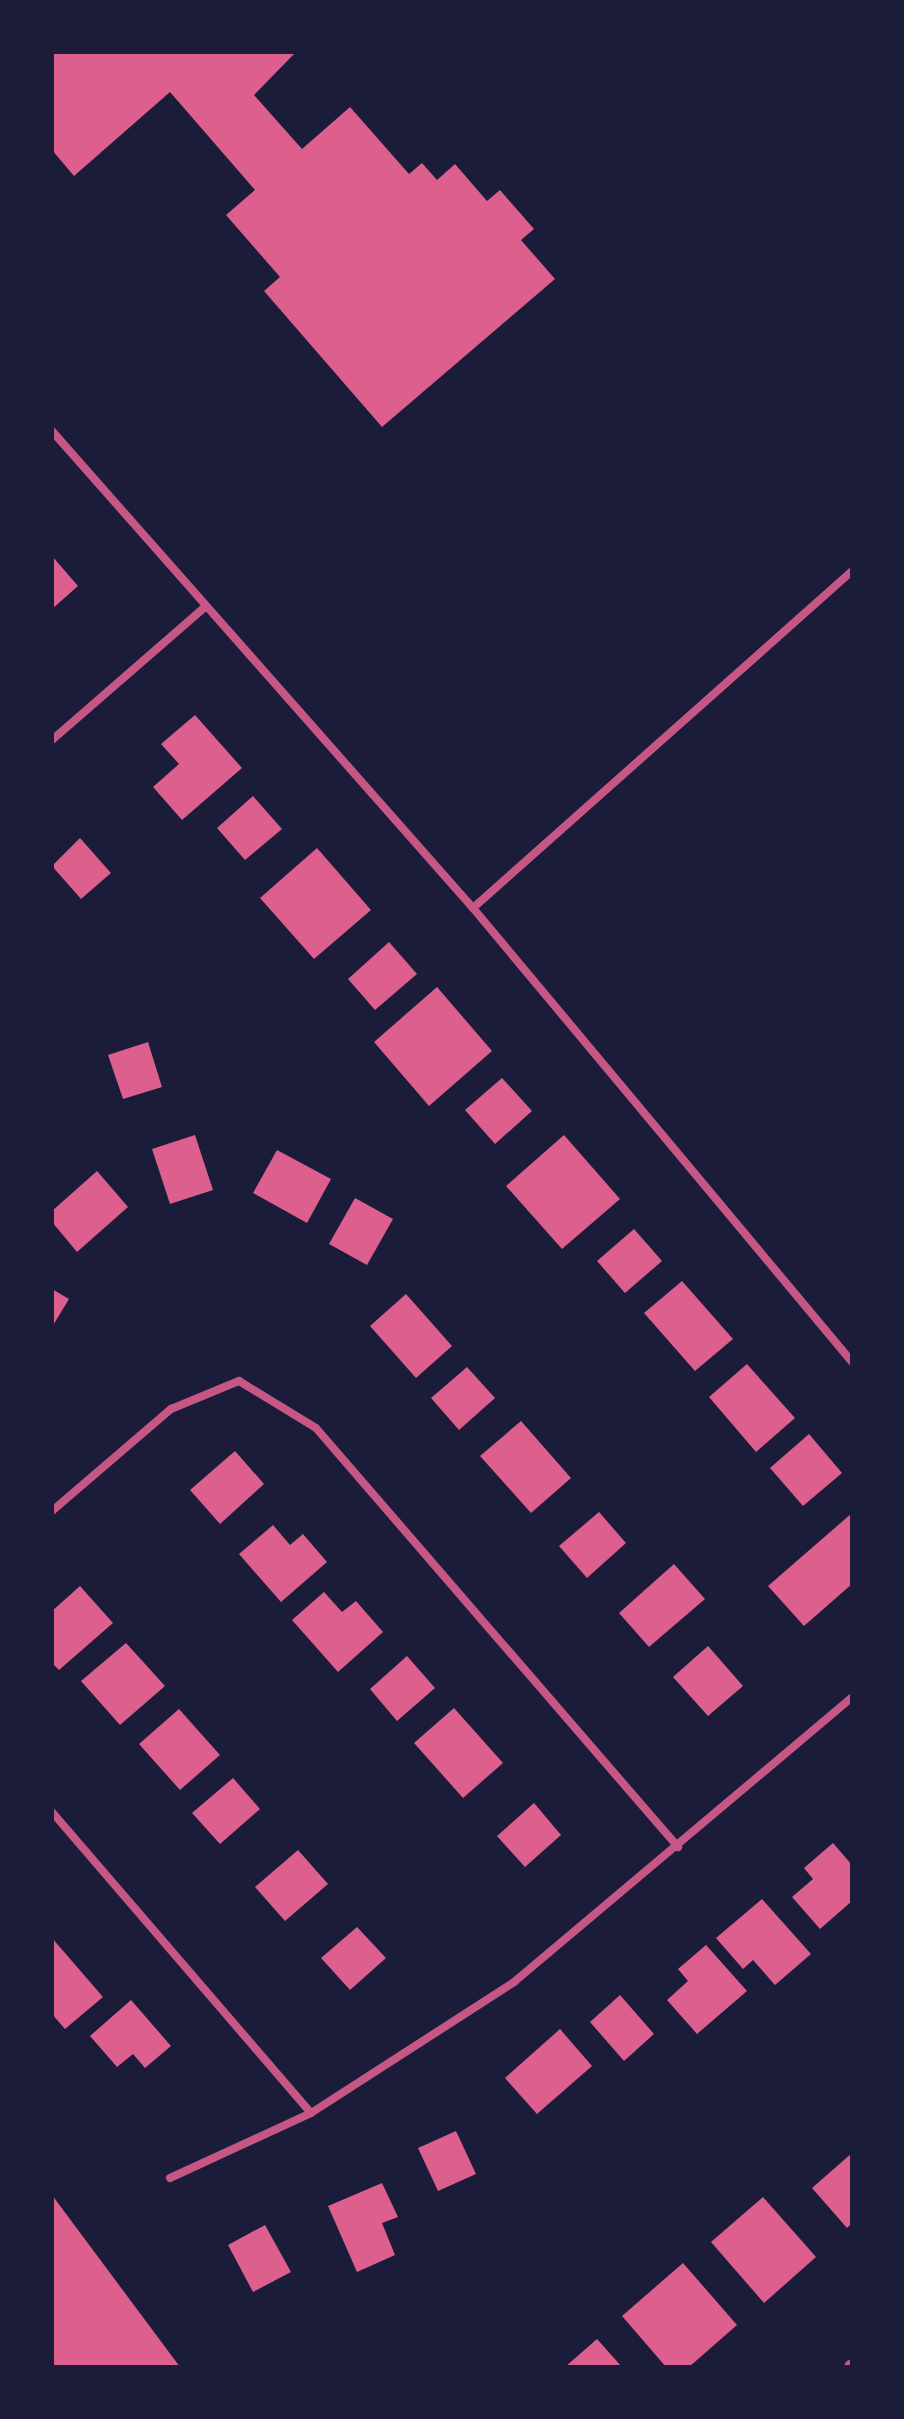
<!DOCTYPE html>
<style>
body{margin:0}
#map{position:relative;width:904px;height:2419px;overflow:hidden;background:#1b1b3a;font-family:"Space Grotesk",sans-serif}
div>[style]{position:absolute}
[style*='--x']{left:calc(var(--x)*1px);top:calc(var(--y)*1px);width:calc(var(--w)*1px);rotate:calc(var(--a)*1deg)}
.building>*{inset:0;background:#dd5f8e}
.minor>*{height:8px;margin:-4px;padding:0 4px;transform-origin:4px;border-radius:4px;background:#c65784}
.tertiary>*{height:14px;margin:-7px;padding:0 7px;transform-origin:7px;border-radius:7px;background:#c65784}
span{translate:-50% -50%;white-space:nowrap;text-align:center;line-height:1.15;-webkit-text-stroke:7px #1b1b3a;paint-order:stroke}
.frame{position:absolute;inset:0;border:54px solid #1b1b3a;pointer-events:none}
</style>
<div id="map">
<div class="building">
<div style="clip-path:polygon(52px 52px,296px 52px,254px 95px,302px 149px,350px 107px,409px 174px,422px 163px,437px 180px,455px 164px,487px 201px,500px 190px,534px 229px,521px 240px,555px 279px,382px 427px,264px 291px,280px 277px,226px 215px,255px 190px,170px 92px,74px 176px,52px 150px)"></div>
<div style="clip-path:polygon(52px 556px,78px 586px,52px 609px)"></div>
<div style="clip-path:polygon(195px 715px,242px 768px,182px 820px,153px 787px,179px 764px,161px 744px)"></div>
<div style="clip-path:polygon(253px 796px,282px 829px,245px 860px,217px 828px)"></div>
<div style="clip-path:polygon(80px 838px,111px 873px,81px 899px,52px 866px)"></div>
<div style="clip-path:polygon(317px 848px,371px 910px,314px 959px,260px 898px)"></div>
<div style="clip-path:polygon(389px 942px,417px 974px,375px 1010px,348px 979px)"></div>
<div style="clip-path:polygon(437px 987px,492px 1051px,429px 1106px,374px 1042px)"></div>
<div style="clip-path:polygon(148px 1042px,162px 1087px,123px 1099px,108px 1055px)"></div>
<div style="clip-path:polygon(502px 1078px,532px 1111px,495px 1144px,465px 1110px)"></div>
<div style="clip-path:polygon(195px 1135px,213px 1190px,170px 1204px,152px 1149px)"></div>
<div style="clip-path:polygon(564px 1135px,620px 1199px,562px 1249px,506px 1186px)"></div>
<div style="clip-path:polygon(277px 1150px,331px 1179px,307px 1223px,253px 1193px)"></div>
<div style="clip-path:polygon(97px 1171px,128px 1207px,77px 1252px,52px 1222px,52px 1211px)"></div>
<div style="clip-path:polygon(355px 1198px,393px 1219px,367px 1265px,329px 1244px)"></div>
<div style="clip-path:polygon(634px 1229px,662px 1261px,625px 1293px,597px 1261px)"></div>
<div style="clip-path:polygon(682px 1281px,733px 1339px,695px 1371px,644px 1313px)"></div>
<div style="clip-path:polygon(52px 1289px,69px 1299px,52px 1327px)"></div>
<div style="clip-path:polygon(406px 1294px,452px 1346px,416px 1378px,370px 1326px)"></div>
<div style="clip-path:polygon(747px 1364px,795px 1418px,756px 1452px,709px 1397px)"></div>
<div style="clip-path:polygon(467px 1367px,495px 1398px,459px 1430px,431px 1398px)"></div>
<div style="clip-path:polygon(521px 1421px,571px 1478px,531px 1513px,480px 1456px)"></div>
<div style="clip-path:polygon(809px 1434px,842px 1473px,803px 1506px,770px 1468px)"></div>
<div style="clip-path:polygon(235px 1451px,264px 1484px,220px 1524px,190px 1490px)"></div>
<div style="clip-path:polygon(599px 1512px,626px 1543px,587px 1578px,559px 1546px)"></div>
<div style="clip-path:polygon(852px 1513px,852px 1584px,804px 1626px,768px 1586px)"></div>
<div style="clip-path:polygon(273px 1525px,290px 1545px,303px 1534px,327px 1562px,281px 1602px,239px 1554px)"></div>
<div style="clip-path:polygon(674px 1564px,705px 1599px,649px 1647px,619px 1613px)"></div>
<div style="clip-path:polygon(80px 1586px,113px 1623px,59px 1670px,52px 1663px,52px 1611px)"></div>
<div style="clip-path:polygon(324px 1592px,342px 1612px,356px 1601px,383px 1632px,338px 1672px,292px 1620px)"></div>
<div style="clip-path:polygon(126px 1643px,165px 1686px,120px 1725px,81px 1681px)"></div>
<div style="clip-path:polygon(708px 1646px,743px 1686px,708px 1716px,673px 1677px)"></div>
<div style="clip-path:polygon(407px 1656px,435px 1688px,397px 1721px,370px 1689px)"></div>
<div style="clip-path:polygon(454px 1708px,503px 1763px,463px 1798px,414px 1743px)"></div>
<div style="clip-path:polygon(179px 1709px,220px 1755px,180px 1790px,139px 1744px)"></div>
<div style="clip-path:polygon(233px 1778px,260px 1809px,220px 1844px,192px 1813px)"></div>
<div style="clip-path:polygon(534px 1803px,561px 1835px,525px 1867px,497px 1836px)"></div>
<div style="clip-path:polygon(833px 1843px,852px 1865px,852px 1901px,820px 1929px,792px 1897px,813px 1879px,804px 1868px)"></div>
<div style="clip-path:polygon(298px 1850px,328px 1884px,285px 1921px,255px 1887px)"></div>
<div style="clip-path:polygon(762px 1899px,811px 1954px,775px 1985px,753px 1960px,743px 1969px,716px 1938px)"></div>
<div style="clip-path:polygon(357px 1927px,386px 1958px,350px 1990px,321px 1958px)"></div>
<div style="clip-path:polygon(52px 1938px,103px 1997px,65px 2029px,52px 2014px)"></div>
<div style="clip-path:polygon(706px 1945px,747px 1991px,697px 2034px,667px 2000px,688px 1981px,678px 1969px)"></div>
<div style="clip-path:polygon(620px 1995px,654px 2034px,624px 2061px,590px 2022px)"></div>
<div style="clip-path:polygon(131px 2000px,171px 2046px,145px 2068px,133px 2054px,117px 2067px,90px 2036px)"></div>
<div style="clip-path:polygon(560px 2029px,592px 2066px,537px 2114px,505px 2078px)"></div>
<div style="clip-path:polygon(456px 2131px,476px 2174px,438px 2191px,418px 2148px)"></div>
<div style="clip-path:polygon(852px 2153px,852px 2223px,847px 2228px,812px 2188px)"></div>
<div style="clip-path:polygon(382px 2183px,398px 2217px,382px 2223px,395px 2255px,357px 2272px,328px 2206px)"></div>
<div style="clip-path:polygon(52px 2195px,180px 2367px,53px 2367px)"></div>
<div style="clip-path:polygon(763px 2197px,816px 2257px,764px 2303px,711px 2242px)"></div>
<div style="clip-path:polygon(265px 2225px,291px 2272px,253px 2292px,228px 2245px)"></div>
<div style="clip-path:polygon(683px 2263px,737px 2325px,689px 2367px,666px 2367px,622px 2316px)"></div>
<div style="clip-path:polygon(597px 2339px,622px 2367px,565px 2367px)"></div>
</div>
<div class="minor">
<div style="--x:52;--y:431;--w:636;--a:48.57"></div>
<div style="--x:473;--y:908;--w:591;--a:50.14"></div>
<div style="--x:52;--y:740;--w:201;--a:-41"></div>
<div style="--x:473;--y:908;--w:507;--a:-41.64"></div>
<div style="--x:52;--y:1511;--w:157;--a:-40.6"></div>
<div style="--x:171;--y:1409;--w:74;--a:-22.4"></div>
<div style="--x:239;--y:1381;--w:90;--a:31.4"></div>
<div style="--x:316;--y:1428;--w:554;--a:49.17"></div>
<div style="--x:52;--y:1812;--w:397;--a:49.3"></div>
<div style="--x:170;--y:2178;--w:155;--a:-24.7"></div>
<div style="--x:311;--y:2113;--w:242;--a:-32.8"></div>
<div style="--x:514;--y:1982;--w:442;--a:-40.1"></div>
</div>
<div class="tertiary">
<div style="--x:851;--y:2367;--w:1;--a:-45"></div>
</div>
<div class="frame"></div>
</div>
